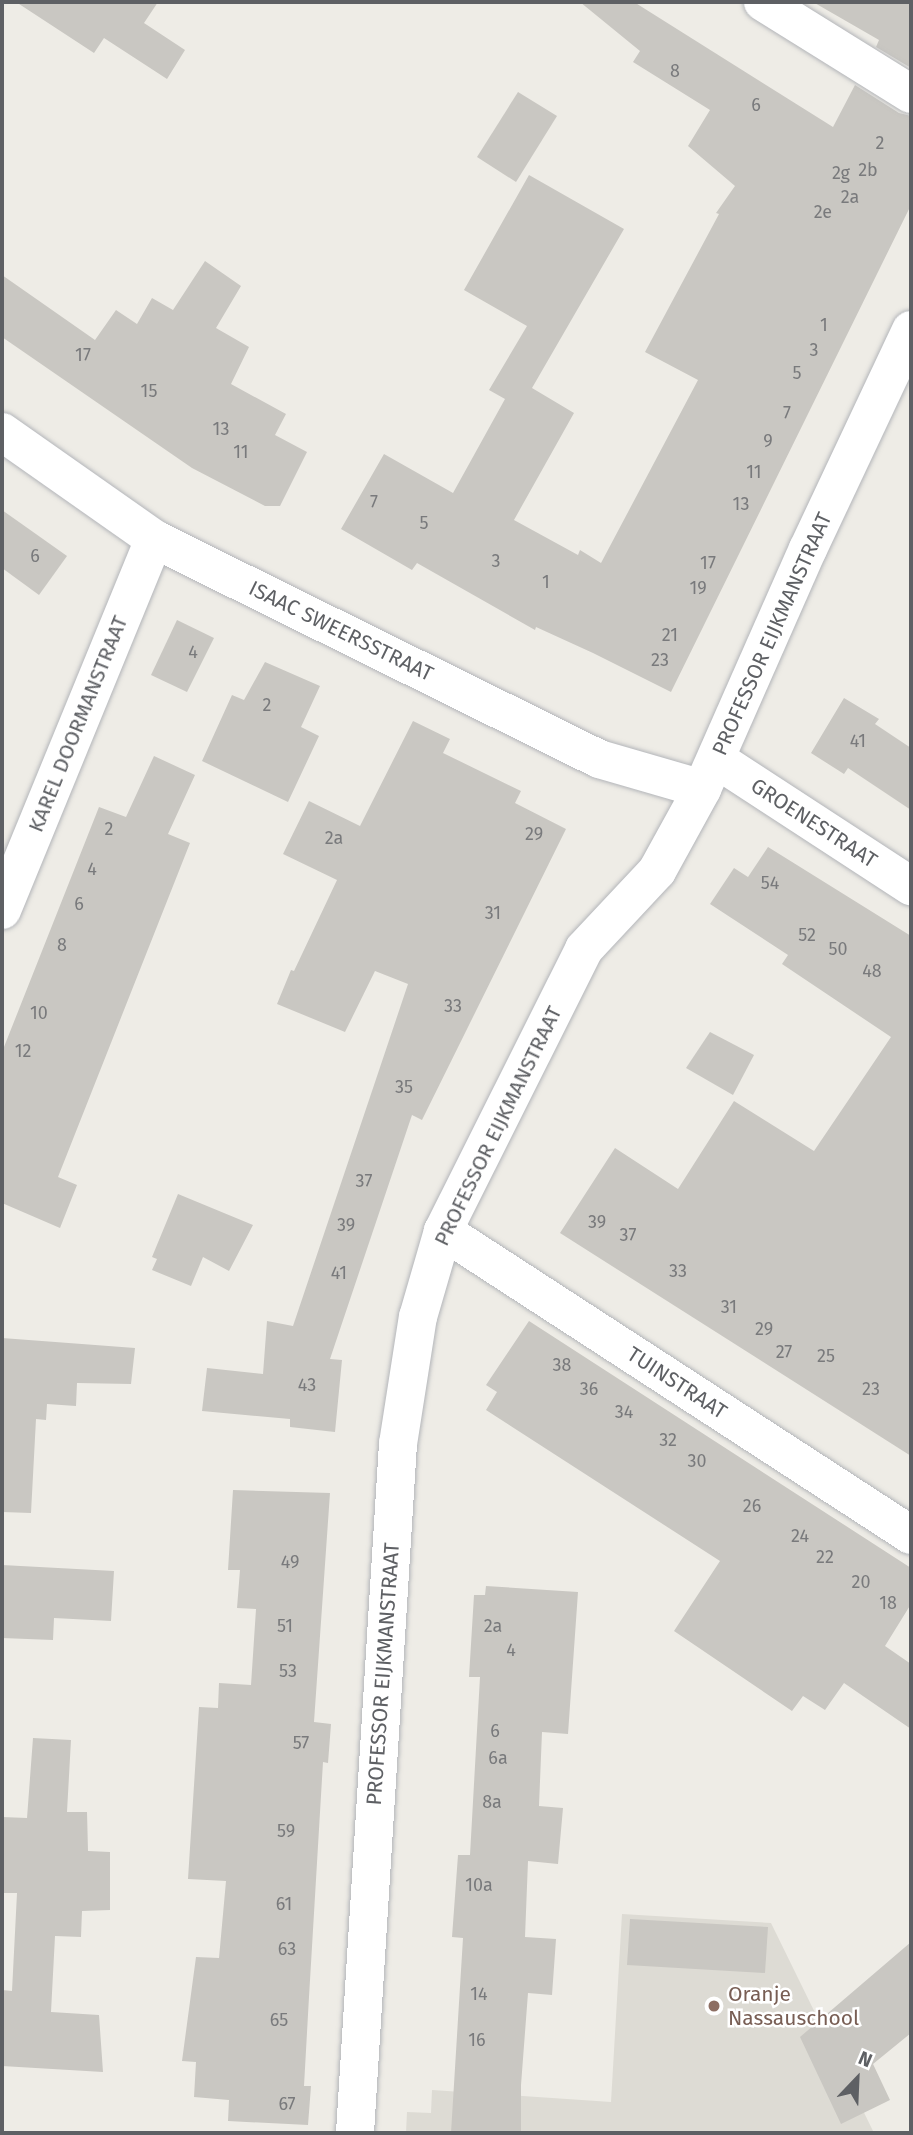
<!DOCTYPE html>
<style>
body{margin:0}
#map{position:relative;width:913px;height:2135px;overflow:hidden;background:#eeece6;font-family:"Fira Sans",sans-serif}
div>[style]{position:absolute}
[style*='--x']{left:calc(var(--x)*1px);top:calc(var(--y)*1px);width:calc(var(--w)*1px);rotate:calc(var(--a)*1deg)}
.education>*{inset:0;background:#dddbd4}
.building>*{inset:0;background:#c9c7c2}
.roads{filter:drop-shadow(0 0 2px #b3b5b9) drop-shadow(0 0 2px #b3b5b9)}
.street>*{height:38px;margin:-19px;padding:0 19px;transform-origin:19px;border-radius:19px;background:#fff}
.dots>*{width:19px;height:19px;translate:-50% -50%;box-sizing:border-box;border:4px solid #fff;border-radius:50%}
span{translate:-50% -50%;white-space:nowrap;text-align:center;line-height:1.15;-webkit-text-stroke:5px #fff;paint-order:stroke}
.number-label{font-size:18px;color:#797a7c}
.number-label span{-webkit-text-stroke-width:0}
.street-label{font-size:21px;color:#5e6064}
.education-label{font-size:21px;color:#785e54}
.left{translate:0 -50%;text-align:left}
.frame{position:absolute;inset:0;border:4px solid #5e6064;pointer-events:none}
.north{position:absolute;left:822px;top:2044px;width:70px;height:70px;-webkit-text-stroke:5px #fff;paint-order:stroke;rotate:23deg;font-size:19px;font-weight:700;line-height:28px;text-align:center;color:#5e6064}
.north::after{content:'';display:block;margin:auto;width:24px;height:32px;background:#5e6064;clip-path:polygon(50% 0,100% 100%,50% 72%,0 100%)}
</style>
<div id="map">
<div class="education">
<div style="clip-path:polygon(622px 1914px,771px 1923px,874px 2133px,406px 2133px,407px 2112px,431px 2113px,432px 2090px,611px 2102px)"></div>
</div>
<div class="building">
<div style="clip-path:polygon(16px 2px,158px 2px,144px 23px,185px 50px,167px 79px,104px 38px,94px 53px)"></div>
<div style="clip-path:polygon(580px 2px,634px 2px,833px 127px,855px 85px,899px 113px,911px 116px,911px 205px,671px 692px,593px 653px,536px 627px,535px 630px,417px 563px,412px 570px,341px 529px,384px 454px,453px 493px,505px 399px,489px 390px,527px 326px,464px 290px,529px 175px,624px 229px,532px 388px,574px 413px,514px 520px,578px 555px,580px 550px,601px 563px,698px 380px,645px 352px,719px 214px,716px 213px,735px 186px,688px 146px,710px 110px,633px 62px,640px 51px)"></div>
<div style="clip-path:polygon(813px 2px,911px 2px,911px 68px,876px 47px,879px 40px)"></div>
<div style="clip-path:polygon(518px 92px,557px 116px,516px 182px,477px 157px)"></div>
<div style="clip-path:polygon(205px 261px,241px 286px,216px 328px,249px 347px,231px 384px,286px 414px,275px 435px,307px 452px,280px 506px,265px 506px,192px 468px,2px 337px,2px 275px,95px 340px,116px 310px,137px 324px,152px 298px,173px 310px)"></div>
<div style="clip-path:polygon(2px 510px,67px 556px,39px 595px,2px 568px)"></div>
<div style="clip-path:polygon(177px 620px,214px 638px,187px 692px,151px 675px)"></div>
<div style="clip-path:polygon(265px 662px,320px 686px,301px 727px,319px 736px,288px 802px,202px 761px,232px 695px,244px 700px)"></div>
<div style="clip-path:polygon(844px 698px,879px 719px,875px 724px,911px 748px,911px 810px,848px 768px,844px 774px,811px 753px)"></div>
<div style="clip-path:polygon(413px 721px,450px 739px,443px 753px,521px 791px,515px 803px,566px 829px,422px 1120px,412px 1115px,330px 1359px,342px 1360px,335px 1432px,290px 1427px,290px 1419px,202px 1411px,207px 1368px,263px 1374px,267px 1321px,293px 1326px,408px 984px,375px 971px,345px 1032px,277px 1004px,291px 970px,294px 971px,337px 880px,283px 854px,309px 801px,360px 826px)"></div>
<div style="clip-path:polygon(154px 756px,195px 775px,168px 834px,190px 843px,58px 1177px,77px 1185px,60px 1228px,2px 1203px,2px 1052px,99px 807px,126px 817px)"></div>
<div style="clip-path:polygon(768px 847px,911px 936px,911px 1456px,560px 1233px,615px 1148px,678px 1189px,734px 1101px,814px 1151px,891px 1037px,782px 964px,788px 955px,710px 904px,734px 868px,748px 877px)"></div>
<div style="clip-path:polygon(710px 1032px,754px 1055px,733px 1095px,686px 1068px)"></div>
<div style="clip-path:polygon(178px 1194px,253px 1225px,229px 1271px,203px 1257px,191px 1286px,152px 1270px,157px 1259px,152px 1257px)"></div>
<div style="clip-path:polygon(529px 1321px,911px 1568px,911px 1604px,885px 1646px,911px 1664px,911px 1729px,844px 1683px,825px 1710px,803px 1696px,792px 1711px,674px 1631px,720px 1561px,486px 1410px,497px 1392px,486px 1385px)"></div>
<div style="clip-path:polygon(2px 1338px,135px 1348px,131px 1384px,77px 1383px,76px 1406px,47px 1404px,46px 1420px,36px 1419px,31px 1513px,2px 1512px)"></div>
<div style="clip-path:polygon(233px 1490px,330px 1493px,314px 1722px,331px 1724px,328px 1763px,323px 1762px,309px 1997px,304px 2086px,311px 2086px,308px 2125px,228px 2121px,229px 2100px,194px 2097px,196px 2062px,182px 2061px,196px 1957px,219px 1958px,226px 1881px,188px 1879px,199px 1707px,218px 1708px,219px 1683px,251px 1685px,256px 1609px,237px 1608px,240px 1570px,228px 1570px)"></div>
<div style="clip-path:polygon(2px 1565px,114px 1571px,111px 1621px,54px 1618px,53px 1640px,2px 1638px)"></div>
<div style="clip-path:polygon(486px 1586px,578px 1592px,568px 1734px,542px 1732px,539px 1806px,563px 1808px,558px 1864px,528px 1861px,525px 1937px,556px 1939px,552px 1995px,528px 1993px,521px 2085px,521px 2133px,451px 2133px,463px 1938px,452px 1937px,458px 1855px,470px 1855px,480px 1677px,469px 1677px,474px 1595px,485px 1595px)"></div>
<div style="clip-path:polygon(33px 1738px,71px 1740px,67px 1812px,87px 1812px,88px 1851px,110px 1852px,110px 1910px,82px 1911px,81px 1937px,55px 1936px,51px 2012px,99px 2015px,103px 2072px,2px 2066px,2px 1990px,12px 1991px,17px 1893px,2px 1893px,2px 1817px,27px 1818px)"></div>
<div style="clip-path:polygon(630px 1919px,768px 1927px,765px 1973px,627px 1965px)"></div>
<div style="clip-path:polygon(911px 1942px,911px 2033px,873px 2064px,890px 2100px,841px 2124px,800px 2037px)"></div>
</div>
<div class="roads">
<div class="street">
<div style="--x:763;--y:2;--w:174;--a:31.9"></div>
<div style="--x:2;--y:432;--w:186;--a:35.1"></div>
<div style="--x:154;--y:539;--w:496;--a:26.3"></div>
<div style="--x:599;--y:759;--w:107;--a:16.2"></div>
<div style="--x:716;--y:759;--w:233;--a:33.1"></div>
<div style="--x:2;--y:910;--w:401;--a:-67.7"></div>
<div style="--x:443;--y:1231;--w:558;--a:33.01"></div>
<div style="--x:355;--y:2133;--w:690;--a:-86.43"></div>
<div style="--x:398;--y:1444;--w:129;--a:-81.1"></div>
<div style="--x:418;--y:1317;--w:90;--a:-73.8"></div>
<div style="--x:443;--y:1231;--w:315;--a:-63.4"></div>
<div style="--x:584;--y:949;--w:107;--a:-46.9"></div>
<div style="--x:657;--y:871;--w:94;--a:-61.2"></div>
<div style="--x:702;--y:789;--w:262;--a:-66.2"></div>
<div style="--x:808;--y:549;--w:242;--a:-64.8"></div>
</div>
</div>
<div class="dots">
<div style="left:714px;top:2006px;background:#8d6e63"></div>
</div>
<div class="number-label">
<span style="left:675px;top:71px">8</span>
<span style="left:756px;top:105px">6</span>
<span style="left:880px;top:143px">2</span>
<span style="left:868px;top:170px">2b</span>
<span style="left:841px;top:173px">2g</span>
<span style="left:850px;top:197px">2a</span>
<span style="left:823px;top:212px">2e</span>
<span style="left:824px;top:325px">1</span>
<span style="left:814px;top:350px">3</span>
<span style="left:83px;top:355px">17</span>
<span style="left:797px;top:373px">5</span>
<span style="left:149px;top:391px">15</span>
<span style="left:787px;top:413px">7</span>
<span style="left:221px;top:429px">13</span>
<span style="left:768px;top:441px">9</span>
<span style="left:241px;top:452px">11</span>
<span style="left:754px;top:472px">11</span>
<span style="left:374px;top:502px">7</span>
<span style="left:741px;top:504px">13</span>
<span style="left:424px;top:523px">5</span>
<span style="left:35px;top:556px">6</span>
<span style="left:496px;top:561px">3</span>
<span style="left:708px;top:563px">17</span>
<span style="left:546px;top:582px">1</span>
<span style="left:698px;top:588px">19</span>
<span style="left:670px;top:635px">21</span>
<span style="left:193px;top:652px">4</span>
<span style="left:660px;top:660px">23</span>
<span style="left:267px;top:705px">2</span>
<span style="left:858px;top:741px">41</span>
<span style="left:109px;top:829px">2</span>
<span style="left:534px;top:834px">29</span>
<span style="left:334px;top:838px">2a</span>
<span style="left:92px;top:869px">4</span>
<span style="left:770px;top:883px">54</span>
<span style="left:79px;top:904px">6</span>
<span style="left:493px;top:913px">31</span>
<span style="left:807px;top:935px">52</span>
<span style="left:62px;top:945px">8</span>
<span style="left:838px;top:949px">50</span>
<span style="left:872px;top:971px">48</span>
<span style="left:453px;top:1006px">33</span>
<span style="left:39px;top:1013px">10</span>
<span style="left:23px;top:1051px">12</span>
<span style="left:404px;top:1087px">35</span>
<span style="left:364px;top:1181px">37</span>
<span style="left:597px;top:1222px">39</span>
<span style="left:346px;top:1225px">39</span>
<span style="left:628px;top:1235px">37</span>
<span style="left:678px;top:1271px">33</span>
<span style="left:339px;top:1273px">41</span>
<span style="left:729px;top:1307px">31</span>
<span style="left:764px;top:1329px">29</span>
<span style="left:784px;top:1352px">27</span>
<span style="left:826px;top:1356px">25</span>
<span style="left:562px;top:1365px">38</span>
<span style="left:307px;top:1385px">43</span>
<span style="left:589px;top:1389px">36</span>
<span style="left:871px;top:1389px">23</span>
<span style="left:624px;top:1412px">34</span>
<span style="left:668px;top:1440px">32</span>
<span style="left:697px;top:1461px">30</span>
<span style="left:752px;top:1506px">26</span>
<span style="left:800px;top:1536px">24</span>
<span style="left:825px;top:1557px">22</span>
<span style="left:290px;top:1562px">49</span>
<span style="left:861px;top:1582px">20</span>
<span style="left:888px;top:1603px">18</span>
<span style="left:285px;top:1626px">51</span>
<span style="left:493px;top:1626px">2a</span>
<span style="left:511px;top:1650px">4</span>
<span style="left:288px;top:1671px">53</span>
<span style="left:495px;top:1731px">6</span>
<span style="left:301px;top:1743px">57</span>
<span style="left:498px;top:1758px">6a</span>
<span style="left:492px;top:1802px">8a</span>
<span style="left:286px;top:1831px">59</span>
<span style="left:479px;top:1885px">10a</span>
<span style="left:284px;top:1904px">61</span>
<span style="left:287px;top:1949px">63</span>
<span style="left:479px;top:1994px">14</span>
<span style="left:279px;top:2020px">65</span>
<span style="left:477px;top:2040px">16</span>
<span style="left:287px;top:2104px">67</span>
</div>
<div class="street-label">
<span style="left:341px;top:631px;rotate:26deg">ISAAC SWEERSSTRAAT</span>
<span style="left:772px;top:634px;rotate:-66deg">PROFESSOR EIJKMANSTRAAT</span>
<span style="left:78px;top:724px;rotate:-68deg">KAREL DOORMANSTRAAT</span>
<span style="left:814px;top:823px;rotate:33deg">GROENESTRAAT</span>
<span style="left:498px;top:1126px;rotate:-64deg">PROFESSOR EIJKMANSTRAAT</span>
<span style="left:677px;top:1383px;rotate:33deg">TUINSTRAAT</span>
<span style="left:383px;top:1674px;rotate:-86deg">PROFESSOR EIJKMANSTRAAT</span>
</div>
<div class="education-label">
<span class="left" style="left:728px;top:2006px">Oranje<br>Nassauschool</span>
</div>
<div class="frame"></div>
<div class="north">N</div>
</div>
